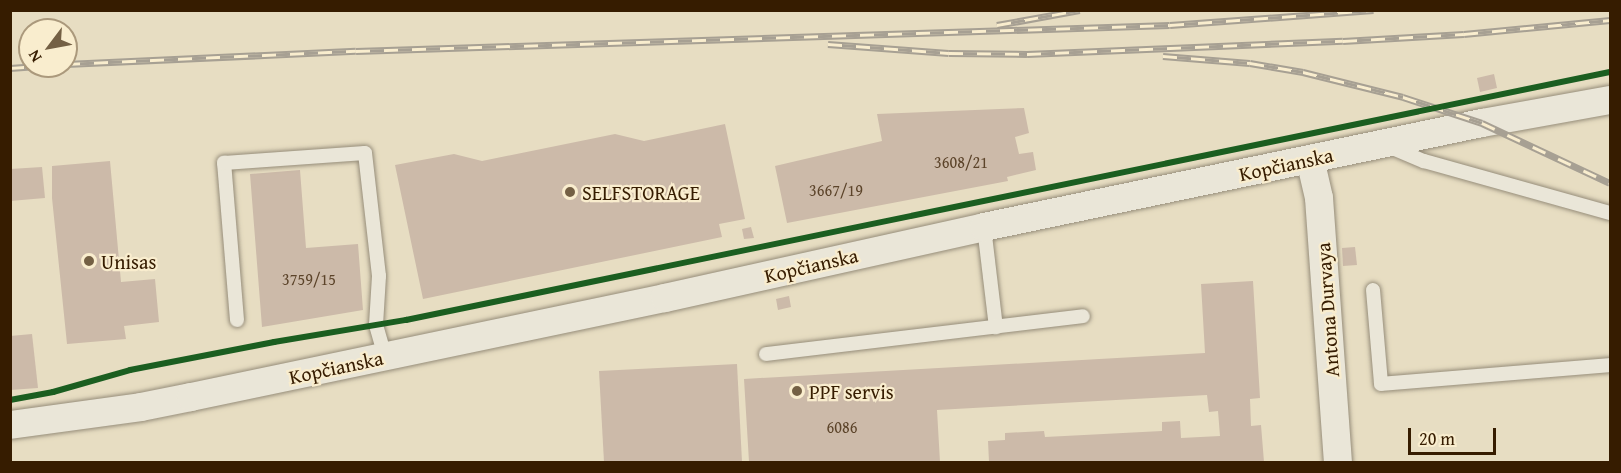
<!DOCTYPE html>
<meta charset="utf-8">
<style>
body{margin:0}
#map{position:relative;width:1621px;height:473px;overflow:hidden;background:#e7ddc2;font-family:"Gentium Book Plus",serif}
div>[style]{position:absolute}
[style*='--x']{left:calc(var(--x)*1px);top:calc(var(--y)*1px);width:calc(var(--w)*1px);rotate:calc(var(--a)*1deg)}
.building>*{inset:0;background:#ccbaa9}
.roads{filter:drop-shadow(0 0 2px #968d7a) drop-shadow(0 0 2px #968d7a)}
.lane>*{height:14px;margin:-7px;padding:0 7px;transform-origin:7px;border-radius:7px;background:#eae6d8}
.street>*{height:28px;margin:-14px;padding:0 14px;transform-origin:14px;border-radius:14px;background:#eae6d8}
.rail>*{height:7px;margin-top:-3.5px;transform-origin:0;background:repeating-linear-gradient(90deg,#f9edce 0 14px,#a7a093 0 28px);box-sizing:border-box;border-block:2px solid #a7a093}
.cycleway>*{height:6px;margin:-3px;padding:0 3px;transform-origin:3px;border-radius:3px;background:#1b5e20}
.dots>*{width:16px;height:16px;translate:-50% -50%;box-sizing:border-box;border:3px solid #f9edce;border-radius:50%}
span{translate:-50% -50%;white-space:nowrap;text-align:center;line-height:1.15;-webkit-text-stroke:4.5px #f9edce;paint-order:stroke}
.number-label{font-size:16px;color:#5c442a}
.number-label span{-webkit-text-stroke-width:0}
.street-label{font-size:20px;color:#361c00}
.poi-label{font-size:20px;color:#361c00}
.left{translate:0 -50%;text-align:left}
.frame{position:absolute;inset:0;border:12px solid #361c00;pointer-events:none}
.north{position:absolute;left:18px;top:18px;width:60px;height:60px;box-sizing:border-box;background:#f9edce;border:2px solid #ab997c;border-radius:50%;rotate:238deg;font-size:16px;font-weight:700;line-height:24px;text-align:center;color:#361c00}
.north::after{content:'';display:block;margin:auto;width:21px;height:27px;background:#746044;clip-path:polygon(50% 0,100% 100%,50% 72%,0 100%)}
.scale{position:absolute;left:1408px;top:428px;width:88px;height:27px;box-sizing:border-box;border:3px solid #361c00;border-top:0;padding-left:8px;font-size:18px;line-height:21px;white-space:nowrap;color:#361c00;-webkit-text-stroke:4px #f9edce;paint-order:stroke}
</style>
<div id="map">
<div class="building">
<div style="clip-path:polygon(1494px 74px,1497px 88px,1480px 92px,1477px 78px)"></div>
<div style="clip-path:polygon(1024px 108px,1029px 133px,1015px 137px,1019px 154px,1033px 152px,1036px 170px,1007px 177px,1008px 181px,787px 223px,775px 166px,882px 141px,877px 114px)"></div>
<div style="clip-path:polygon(725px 124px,745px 219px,719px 224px,722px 237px,423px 299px,395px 165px,454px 154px,482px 161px,615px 134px,644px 141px)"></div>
<div style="clip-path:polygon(110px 161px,121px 282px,155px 279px,159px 322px,124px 326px,126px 339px,67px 344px,52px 198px,52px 166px)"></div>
<div style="clip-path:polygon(42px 167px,45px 198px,10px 201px,10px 169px)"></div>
<div style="clip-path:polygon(300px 170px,306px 248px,358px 244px,363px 310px,262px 327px,250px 174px)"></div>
<div style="clip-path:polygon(751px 227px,754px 238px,744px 239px,742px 229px)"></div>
<div style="clip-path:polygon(1355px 247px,1357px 265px,1343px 266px,1342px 248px)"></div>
<div style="clip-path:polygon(1253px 281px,1260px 398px,1250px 399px,1251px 426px,1261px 425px,1264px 462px,989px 462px,988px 441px,1005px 440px,1005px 433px,1044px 431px,1045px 437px,1162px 431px,1162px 422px,1180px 421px,1181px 438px,1220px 436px,1218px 411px,1209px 412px,1207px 395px,937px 410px,940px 462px,749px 462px,744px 379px,1205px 353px,1201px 284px)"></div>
<div style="clip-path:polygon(789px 296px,791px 307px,778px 310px,776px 299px)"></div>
<div style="clip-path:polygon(32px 334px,38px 388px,10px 390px,10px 336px)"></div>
<div style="clip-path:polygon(737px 364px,742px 462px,604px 462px,599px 371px)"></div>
</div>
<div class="roads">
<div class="lane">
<div style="--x:1388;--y:146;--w:39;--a:23"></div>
<div style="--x:1424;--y:161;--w:193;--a:15.6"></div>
<div style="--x:984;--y:227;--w:101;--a:83.2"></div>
<div style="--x:1373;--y:290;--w:94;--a:85.1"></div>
<div style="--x:1381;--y:384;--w:230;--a:-4.7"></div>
<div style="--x:237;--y:320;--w:158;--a:-94.7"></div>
<div style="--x:224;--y:163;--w:141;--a:-4.1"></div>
<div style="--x:365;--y:153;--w:124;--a:83.5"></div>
<div style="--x:379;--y:276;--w:49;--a:93.5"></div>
<div style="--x:376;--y:325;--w:32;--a:74"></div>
<div style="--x:766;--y:354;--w:319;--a:-6.8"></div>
</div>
<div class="street">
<div style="--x:1310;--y:159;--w:40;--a:77"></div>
<div style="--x:1319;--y:198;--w:265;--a:85.9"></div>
<div style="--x:10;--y:425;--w:132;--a:-7.8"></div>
<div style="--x:141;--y:407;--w:51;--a:-11.3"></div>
<div style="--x:191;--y:397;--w:484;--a:-11.8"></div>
<div style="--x:665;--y:298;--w:327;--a:-12.5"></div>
<div style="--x:984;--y:227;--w:509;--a:-11.8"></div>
<div style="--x:1482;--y:123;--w:130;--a:-10.2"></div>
</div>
</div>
<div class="rail">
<div style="--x:997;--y:25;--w:84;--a:-10.2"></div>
<div style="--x:828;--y:44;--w:121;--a:4.3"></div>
<div style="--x:949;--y:53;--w:78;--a:0.7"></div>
<div style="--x:1027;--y:54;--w:316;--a:-2.4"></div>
<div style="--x:1343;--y:41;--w:121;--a:-3.3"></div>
<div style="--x:1464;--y:34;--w:147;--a:-5.5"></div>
<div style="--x:1163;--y:56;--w:87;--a:4.6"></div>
<div style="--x:1250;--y:63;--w:54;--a:9.6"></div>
<div style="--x:1303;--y:72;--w:103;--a:14"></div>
<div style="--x:1403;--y:97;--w:83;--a:18.2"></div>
<div style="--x:1482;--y:123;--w:141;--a:25.1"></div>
<div style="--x:66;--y:64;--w:290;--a:-2.6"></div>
<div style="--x:356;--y:51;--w:814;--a:-1.83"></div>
<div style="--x:1170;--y:25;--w:204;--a:-4.2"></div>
<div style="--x:10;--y:68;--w:28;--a:-4"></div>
</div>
<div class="cycleway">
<div style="--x:10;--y:400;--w:44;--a:-10.5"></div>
<div style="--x:53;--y:392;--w:80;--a:-15.9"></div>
<div style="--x:130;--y:370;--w:147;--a:-11"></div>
<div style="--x:274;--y:342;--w:134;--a:-9.5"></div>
<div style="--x:406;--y:320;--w:1229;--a:-11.64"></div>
</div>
<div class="dots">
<div style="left:570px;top:192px;background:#746044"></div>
<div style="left:89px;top:261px;background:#746044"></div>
<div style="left:797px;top:391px;background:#746044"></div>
</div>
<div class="number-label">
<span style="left:961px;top:162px">3608/21</span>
<span style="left:836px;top:190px">3667/19</span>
<span style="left:309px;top:279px">3759/15</span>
<span style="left:842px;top:427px">6086</span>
</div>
<div class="street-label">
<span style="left:1286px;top:164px;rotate:-12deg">Kopčianska</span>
<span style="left:811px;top:265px;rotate:-13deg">Kopčianska</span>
<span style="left:1327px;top:310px;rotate:-94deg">Antona Durvaya</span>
<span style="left:336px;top:367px;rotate:-12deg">Kopčianska</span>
</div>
<div class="poi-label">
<span class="left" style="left:582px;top:192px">SELFSTORAGE</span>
<span class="left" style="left:101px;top:261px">Unisas</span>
<span class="left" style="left:809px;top:391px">PPF servis</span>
</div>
<div class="frame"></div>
<div class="north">N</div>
<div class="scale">20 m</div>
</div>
